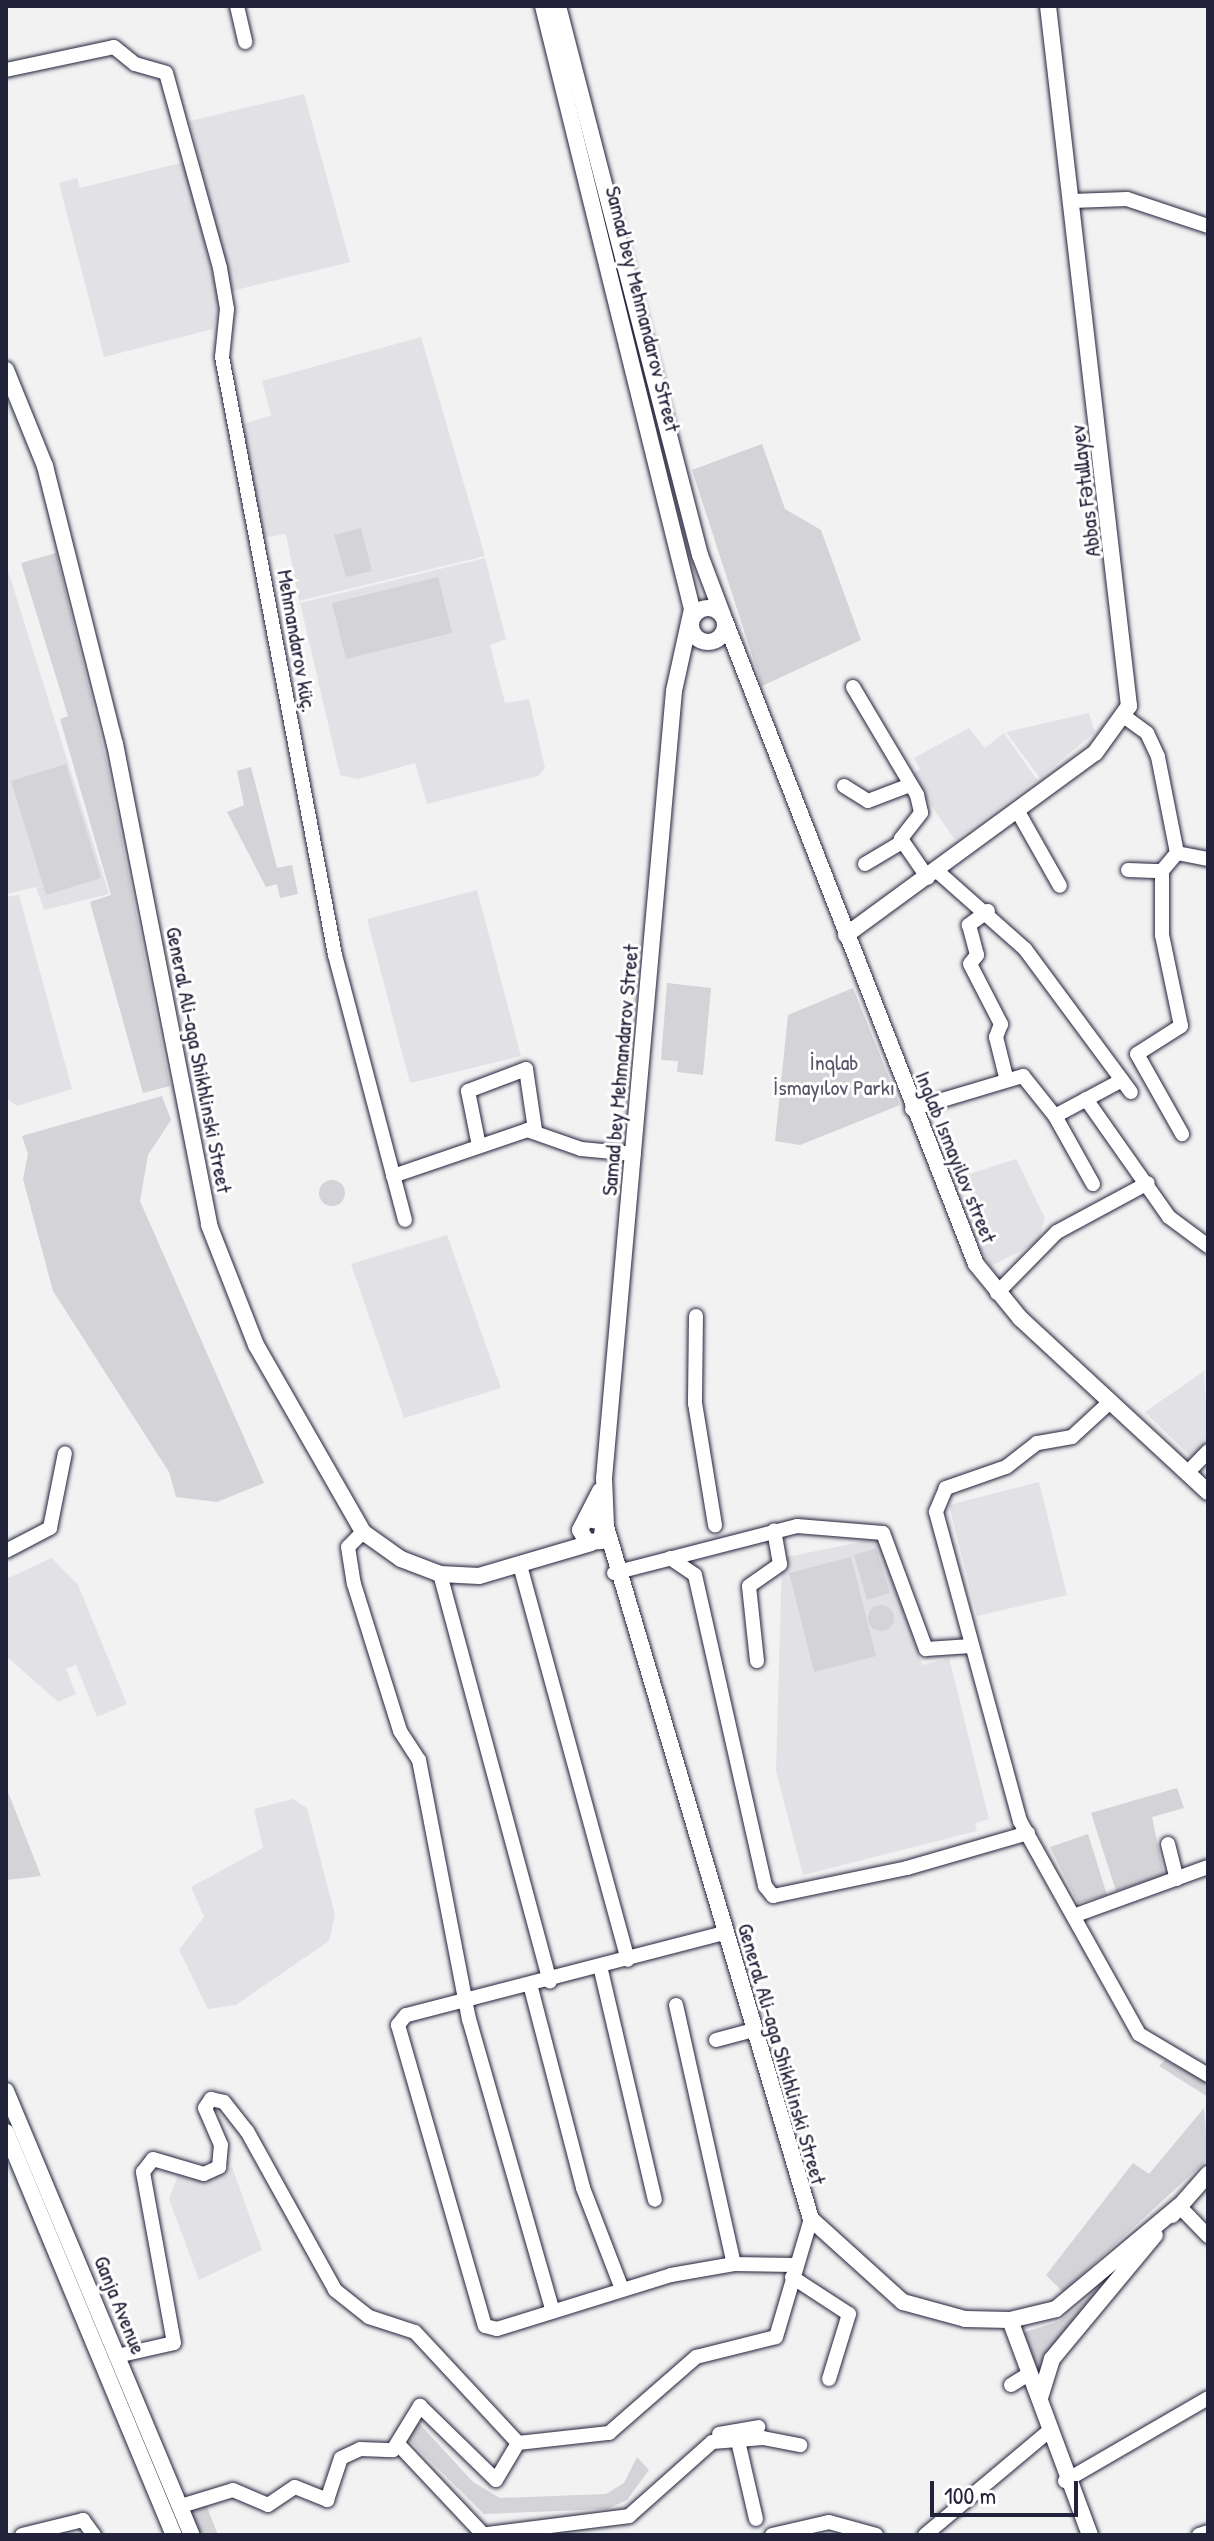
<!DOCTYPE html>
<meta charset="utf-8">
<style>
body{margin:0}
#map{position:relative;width:1214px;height:2541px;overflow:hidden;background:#f2f2f3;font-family:"Patrick Hand",sans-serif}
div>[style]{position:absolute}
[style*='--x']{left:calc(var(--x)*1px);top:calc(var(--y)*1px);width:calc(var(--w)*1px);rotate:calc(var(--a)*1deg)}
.built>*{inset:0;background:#e2e2e6}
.green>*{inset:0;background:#d3d3d8}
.round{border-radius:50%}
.roads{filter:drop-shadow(0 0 2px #22223b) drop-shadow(0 0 2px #22223b)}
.minor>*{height:14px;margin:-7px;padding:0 7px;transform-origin:7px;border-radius:7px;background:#fff}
.major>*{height:16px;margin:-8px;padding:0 8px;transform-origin:8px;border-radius:8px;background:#fff}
.major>.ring{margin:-8px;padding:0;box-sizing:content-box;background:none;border:16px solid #fff;border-radius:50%}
span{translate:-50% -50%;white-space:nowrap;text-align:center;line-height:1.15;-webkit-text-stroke:6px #fff;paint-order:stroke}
.street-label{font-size:22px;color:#22223b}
.park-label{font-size:22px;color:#57576a}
.frame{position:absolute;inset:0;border:8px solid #22223b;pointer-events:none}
.scale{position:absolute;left:930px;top:2481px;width:148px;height:36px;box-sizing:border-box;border:4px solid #22223b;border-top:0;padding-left:10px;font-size:24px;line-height:28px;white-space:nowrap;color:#22223b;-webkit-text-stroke:6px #fff;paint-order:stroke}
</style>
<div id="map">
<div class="built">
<div style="clip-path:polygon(304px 94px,350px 262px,232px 291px,190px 121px)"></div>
<div style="clip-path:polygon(184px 162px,220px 304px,213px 329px,104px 357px,59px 183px,77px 178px,80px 188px)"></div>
<div style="clip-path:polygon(421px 337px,485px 556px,299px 601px,286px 534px,261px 538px,241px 425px,271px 415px,262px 381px)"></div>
<div style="clip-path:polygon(485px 558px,506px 639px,490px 645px,505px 703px,529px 699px,545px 768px,538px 776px,427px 804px,415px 763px,358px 779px,340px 775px,300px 603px)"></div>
<div style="clip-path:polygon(6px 564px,109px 894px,44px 910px,36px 887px,6px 894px)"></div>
<div style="clip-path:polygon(1089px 713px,1095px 732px,1040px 778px,1006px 732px)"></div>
<div style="clip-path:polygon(969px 728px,985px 748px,1004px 733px,1037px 780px,955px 840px,911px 776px,920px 769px,914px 758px)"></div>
<div style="clip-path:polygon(477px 890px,521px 1056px,410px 1083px,367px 919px)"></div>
<div style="clip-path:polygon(19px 895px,72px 1089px,17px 1106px,6px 1098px,6px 897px)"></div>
<div style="clip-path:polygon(1016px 1159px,1045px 1218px,1038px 1242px,991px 1266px,980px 1248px,992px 1241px,963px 1176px)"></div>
<div style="clip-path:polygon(447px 1235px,501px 1388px,404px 1418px,351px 1264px)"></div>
<div style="clip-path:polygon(1204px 1371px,1208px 1443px,1192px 1458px,1145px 1412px)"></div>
<div style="clip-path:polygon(1039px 1482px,1067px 1595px,977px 1616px,949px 1505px)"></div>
<div style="clip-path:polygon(880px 1538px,922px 1665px,949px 1658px,989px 1819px,975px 1823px,977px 1831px,803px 1875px,776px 1771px,782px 1558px)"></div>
<div style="clip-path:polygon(52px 1558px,78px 1585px,127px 1704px,97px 1717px,76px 1665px,66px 1669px,76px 1694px,58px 1702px,6px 1656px,6px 1579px)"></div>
<div style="clip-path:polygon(293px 1799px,307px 1808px,335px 1915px,329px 1941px,236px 2005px,208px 2009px,179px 1950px,204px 1917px,191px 1887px,263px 1848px,254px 1809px)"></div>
<div style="clip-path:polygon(232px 2167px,262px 2250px,199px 2280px,169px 2199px,179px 2172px,205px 2178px)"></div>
</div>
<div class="green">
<div style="clip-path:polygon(762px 444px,785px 509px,821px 530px,861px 640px,762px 686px,692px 470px)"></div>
<div style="clip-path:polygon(361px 528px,372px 571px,346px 577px,334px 535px)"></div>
<div style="clip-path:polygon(56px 553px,106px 759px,170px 1086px,143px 1093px,90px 902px,111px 895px,60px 719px,68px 716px,21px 563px)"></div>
<div style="clip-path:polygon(438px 577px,452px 633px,346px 659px,332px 603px)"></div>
<div style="clip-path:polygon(66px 764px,101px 878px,46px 895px,11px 781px)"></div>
<div style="clip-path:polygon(251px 767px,277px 868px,292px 865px,298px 894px,280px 898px,277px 884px,266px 887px,227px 812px,244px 805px,237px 771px)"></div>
<div style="clip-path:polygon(667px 983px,711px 988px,703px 1075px,677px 1072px,678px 1061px,661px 1060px)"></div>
<div style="clip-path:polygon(853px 988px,900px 1105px,800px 1145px,775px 1141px,788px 1015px)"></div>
<div style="clip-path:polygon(162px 1096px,171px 1120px,148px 1155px,140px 1201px,264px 1483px,217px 1502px,176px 1497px,169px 1472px,53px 1291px,23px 1179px,28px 1154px,22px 1136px)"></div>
<div class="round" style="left:319px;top:1180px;width:26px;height:26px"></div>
<div style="clip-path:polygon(876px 1548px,890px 1593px,867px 1600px,854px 1555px)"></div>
<div style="clip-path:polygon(851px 1557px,876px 1656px,814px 1672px,789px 1573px)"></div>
<div class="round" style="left:868px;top:1605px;width:26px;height:26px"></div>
<div style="clip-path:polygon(6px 1787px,41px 1876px,6px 1880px)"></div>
<div style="clip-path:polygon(1177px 1788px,1184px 1808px,1152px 1817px,1164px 1875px,1116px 1891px,1091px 1813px)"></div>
<div style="clip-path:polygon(1088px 1834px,1107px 1895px,1078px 1903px,1050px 1847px)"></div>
<div style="clip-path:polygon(1165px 2060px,1208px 2082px,1208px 2097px,1159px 2066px)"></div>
<div style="clip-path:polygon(1204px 2108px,1208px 2159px,1063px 2292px,1046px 2275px,1133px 2163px,1149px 2174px)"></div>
<div style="clip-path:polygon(1123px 2269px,1039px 2376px,1022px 2333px,1060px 2321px)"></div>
<div style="clip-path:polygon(416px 2420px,473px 2482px,500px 2498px,606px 2494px,624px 2483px,637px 2457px,649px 2470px,627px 2500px,607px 2509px,484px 2514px,409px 2440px)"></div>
<div style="clip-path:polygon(205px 2502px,218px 2535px,197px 2535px,187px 2510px)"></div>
</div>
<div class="roads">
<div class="minor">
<div style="--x:237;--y:6;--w:37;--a:77"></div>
<div style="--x:6;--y:70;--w:110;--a:-12"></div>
<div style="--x:114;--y:47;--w:27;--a:39"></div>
<div style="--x:135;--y:64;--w:32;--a:16"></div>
<div style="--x:166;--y:73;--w:202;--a:74.5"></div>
<div style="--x:220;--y:268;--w:42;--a:80.3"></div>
<div style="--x:227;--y:309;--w:48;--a:95.9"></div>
<div style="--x:222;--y:357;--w:609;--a:79.3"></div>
<div style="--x:335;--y:955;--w:274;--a:75.2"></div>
<div style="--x:1072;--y:201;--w:55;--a:-2.1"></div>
<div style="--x:1127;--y:199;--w:85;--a:18.4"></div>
<div style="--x:853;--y:687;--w:126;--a:59.3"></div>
<div style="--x:917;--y:795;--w:18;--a:77"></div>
<div style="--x:921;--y:813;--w:33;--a:128"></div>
<div style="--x:901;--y:839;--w:47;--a:55.3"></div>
<div style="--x:1125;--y:717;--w:27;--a:36"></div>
<div style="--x:1147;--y:733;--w:26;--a:65"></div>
<div style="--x:1158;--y:757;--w:98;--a:78.8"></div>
<div style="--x:1177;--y:853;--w:32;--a:11"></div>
<div style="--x:844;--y:786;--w:28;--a:32"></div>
<div style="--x:868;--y:801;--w:45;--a:-20.9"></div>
<div style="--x:1017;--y:810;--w:87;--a:60.5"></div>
<div style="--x:1177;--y:853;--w:23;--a:130"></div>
<div style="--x:1162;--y:871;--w:64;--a:90"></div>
<div style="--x:1162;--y:935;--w:93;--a:78.2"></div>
<div style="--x:1181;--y:1026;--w:52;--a:147.5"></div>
<div style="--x:1137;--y:1054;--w:92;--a:60.6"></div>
<div style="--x:865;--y:864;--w:43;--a:-30.7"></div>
<div style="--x:1128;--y:870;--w:34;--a:2"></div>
<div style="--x:937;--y:871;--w:118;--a:41.6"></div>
<div style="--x:1025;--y:949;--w:178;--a:53.5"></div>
<div style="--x:988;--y:911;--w:24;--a:144"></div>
<div style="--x:969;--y:925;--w:31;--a:75"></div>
<div style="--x:977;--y:955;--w:11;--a:128"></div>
<div style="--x:970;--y:964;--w:68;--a:62.7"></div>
<div style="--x:1001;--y:1024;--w:14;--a:111"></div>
<div style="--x:996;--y:1037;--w:41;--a:76"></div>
<div style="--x:1086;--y:1099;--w:144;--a:54.9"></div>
<div style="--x:1169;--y:1217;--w:49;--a:36.6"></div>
<div style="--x:912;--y:1109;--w:116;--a:-16.6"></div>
<div style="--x:1023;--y:1076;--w:51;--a:51.3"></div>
<div style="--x:1055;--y:1116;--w:78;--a:60.8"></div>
<div style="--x:1055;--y:1116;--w:76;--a:-28.2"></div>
<div style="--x:479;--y:1146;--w:56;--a:-101.3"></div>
<div style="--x:468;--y:1091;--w:62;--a:-20.8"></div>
<div style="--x:526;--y:1069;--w:62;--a:81.6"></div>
<div style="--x:393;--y:1176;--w:142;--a:-18.9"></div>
<div style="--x:527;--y:1130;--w:57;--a:19.4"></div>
<div style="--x:581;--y:1149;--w:53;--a:5.4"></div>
<div style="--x:997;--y:1293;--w:86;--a:-45.5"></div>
<div style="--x:1057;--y:1232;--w:103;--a:-28.3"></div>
<div style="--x:696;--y:1316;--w:87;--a:90.7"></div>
<div style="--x:695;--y:1403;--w:124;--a:80.7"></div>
<div style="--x:1111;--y:1401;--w:53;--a:137.3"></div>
<div style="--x:1072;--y:1437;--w:36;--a:170"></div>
<div style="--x:1037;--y:1443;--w:39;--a:142"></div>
<div style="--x:1006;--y:1467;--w:64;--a:160.7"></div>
<div style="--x:946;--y:1488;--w:26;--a:113"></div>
<div style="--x:936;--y:1512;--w:320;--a:74.8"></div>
<div style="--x:1020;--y:1821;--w:244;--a:60.8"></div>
<div style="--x:1139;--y:2034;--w:80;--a:30.7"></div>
<div style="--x:1188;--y:1472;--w:29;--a:-46"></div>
<div style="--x:363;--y:1532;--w:21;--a:135"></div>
<div style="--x:348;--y:1547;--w:37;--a:81"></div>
<div style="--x:354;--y:1584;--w:154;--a:72.6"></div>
<div style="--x:400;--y:1731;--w:35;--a:57"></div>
<div style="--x:419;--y:1760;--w:264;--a:79.1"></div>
<div style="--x:469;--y:2019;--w:304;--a:74"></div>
<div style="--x:6;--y:1551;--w:50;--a:-27.6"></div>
<div style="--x:50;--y:1528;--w:76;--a:-78.7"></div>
<div style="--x:670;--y:1558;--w:30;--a:34"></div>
<div style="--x:695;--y:1575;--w:319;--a:77.3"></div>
<div style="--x:765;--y:1886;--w:13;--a:51"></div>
<div style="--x:773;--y:1896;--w:137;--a:-11.8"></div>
<div style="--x:907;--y:1868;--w:126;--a:-16.1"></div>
<div style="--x:521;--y:1569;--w:405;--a:74.7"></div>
<div style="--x:614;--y:1573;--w:189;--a:-14.4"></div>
<div style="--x:797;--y:1526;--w:86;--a:4.7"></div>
<div style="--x:883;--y:1533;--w:124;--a:69.7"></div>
<div style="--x:926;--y:1649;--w:45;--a:-3.8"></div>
<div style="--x:440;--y:1574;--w:422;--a:74.9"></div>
<div style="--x:757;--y:1661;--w:75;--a:-96.1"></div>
<div style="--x:749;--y:1586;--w:38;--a:-35"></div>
<div style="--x:780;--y:1564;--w:34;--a:-100"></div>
<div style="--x:1168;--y:1844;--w:36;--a:76"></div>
<div style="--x:1076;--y:1915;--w:140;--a:-20"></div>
<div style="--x:724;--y:1933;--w:328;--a:165.5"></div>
<div style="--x:406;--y:2015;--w:13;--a:129"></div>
<div style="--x:398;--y:2025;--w:313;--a:73.9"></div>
<div style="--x:485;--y:2326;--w:12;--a:14"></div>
<div style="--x:497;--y:2329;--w:182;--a:-17.2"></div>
<div style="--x:671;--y:2275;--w:64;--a:-9.9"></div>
<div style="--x:734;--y:2264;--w:60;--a:1"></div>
<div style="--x:600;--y:1966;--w:240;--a:76.8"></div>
<div style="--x:531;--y:1988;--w:207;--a:75.4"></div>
<div style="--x:583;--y:2188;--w:108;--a:68.9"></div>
<div style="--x:676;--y:2005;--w:265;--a:77.4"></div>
<div style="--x:716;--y:2040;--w:39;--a:-15"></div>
<div style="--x:1179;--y:2206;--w:42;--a:46"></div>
<div style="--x:792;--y:2277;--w:68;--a:33"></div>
<div style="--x:849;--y:2314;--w:68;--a:107.1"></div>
<div style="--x:117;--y:2356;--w:58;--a:-12.8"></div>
<div style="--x:174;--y:2343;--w:174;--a:-100.3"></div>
<div style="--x:143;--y:2172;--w:16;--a:-52"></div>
<div style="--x:153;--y:2159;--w:53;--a:16.4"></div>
<div style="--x:204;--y:2174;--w:17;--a:-25"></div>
<div style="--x:219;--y:2167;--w:22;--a:-85"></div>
<div style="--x:221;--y:2145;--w:40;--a:-113.4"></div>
<div style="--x:205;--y:2108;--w:11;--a:-56"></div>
<div style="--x:211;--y:2099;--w:13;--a:13"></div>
<div style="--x:224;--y:2102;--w:37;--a:52"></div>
<div style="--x:247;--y:2131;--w:182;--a:61"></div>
<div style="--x:335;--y:2290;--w:43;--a:38.5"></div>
<div style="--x:369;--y:2317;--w:48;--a:18.1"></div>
<div style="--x:415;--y:2332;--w:151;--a:47.1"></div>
<div style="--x:518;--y:2443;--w:92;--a:-6.3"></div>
<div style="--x:609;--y:2433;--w:116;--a:-41.1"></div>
<div style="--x:696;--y:2357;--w:82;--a:-14"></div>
<div style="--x:776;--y:2337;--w:123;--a:-73.5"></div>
<div style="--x:1011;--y:2385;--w:22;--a:-32"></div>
<div style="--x:719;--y:2434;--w:40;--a:-10"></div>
<div style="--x:738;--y:2441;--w:80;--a:77"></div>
<div style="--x:398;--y:2444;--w:120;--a:46.7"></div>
<div style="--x:1065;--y:2481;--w:165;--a:-30.1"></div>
<div style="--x:181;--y:2506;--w:54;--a:-17.1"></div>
<div style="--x:233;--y:2490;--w:38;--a:23"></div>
<div style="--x:268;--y:2505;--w:32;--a:-34"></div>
<div style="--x:295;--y:2487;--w:35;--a:22"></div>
<div style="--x:327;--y:2500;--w:44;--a:-71.6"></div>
<div style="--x:341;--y:2458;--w:21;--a:-25"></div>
<div style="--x:360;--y:2449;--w:33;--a:2"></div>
<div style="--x:393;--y:2450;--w:52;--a:-58.5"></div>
<div style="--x:420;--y:2406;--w:106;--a:44.2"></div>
<div style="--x:496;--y:2480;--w:43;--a:-59.3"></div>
<div style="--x:22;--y:2535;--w:63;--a:-13.8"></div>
<div style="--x:83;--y:2520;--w:19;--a:54"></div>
<div style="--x:479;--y:2535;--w:151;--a:-7.2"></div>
<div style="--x:629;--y:2516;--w:111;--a:-41.7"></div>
<div style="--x:712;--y:2442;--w:51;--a:-4.5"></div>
<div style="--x:763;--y:2438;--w:38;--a:11"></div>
<div style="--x:772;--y:2535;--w:58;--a:-12.8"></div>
<div style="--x:829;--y:2522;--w:49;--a:15.5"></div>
<div style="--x:925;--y:2535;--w:162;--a:-40"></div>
<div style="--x:1199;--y:2535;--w:9;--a:-18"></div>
</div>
<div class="major">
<div style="--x:543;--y:6;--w:621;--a:76.12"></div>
<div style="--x:692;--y:609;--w:84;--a:102.4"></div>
<div style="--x:674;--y:691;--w:790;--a:95.08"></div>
<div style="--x:604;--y:1478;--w:48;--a:87.6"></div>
<div style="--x:558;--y:6;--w:567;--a:75.5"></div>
<div style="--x:700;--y:555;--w:65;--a:69.3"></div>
<div style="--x:6;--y:370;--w:104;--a:67.9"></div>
<div style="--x:45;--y:466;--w:287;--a:75.9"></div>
<div style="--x:115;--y:744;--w:490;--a:78.9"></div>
<div style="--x:209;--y:1225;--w:129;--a:68.6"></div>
<div style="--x:256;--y:1345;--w:215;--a:60.2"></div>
<div style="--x:363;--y:1532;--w:47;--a:35.4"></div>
<div style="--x:401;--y:1559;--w:42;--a:21"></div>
<div style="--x:440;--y:1574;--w:39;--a:3"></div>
<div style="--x:479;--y:1576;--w:117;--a:-16.4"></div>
<div class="ring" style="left:691px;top:608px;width:18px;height:18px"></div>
<div style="--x:725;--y:621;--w:690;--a:68.68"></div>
<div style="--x:976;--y:1264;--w:70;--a:50.8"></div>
<div style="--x:1020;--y:1318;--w:256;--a:42.8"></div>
<div style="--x:846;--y:935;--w:308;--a:-36.2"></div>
<div style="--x:1095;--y:753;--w:58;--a:-54.1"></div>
<div style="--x:1129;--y:706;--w:705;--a:-96.6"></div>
<div style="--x:587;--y:1519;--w:17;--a:10"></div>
<div style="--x:604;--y:1522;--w:19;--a:99"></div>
<div style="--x:601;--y:1541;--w:14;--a:176"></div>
<div style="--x:587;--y:1542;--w:14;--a:-120"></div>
<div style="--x:580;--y:1530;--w:44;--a:-62.9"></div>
<div style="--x:607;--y:1530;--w:719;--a:73.51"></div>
<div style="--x:811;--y:2219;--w:124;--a:42.1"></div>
<div style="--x:903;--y:2302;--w:64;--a:15.3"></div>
<div style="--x:965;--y:2319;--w:45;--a:1.3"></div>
<div style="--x:1010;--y:2320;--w:47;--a:-13.4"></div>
<div style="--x:1056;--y:2309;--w:160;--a:-39.9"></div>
<div style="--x:6;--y:2091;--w:481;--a:67.3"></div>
<div style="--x:6;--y:2132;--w:437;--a:67.4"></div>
<div style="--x:1172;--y:2215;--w:55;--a:-48.7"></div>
<div style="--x:1010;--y:2320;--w:229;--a:69.6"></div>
<div style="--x:1040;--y:2398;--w:41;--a:-72.9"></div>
<div style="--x:1052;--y:2359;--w:161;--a:-50.3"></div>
</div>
</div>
<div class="street-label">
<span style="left:643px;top:309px;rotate:76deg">Samad bey Mehmandarov Street</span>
<span style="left:1085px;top:491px;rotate:-97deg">Abbas Fətullayev</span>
<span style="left:297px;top:641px;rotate:80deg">Mehmandarov küç.</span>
<span style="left:199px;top:1060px;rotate:79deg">General Ali-aga Shikhlinski Street</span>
<span style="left:620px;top:1070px;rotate:-85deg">Samad bey Mehmandarov Street</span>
<span style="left:956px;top:1157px;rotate:68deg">Inglab Ismayilov street</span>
<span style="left:782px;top:2054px;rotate:74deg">General Ali-aga Shikhlinski Street</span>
<span style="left:120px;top:2305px;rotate:68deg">Ganja Avenue</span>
</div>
<div class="park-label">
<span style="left:834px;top:1075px">İnqlab<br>İsmayılov Parkı</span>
</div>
<div class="frame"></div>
<div class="scale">100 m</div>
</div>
